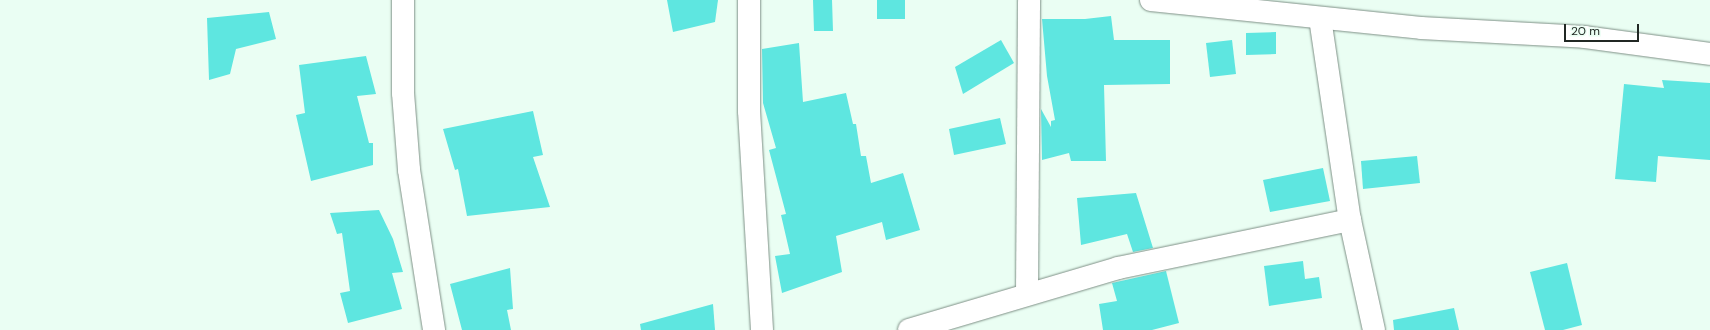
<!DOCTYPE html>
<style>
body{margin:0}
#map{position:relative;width:1710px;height:330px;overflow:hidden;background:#eafef3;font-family:"DM Sans",sans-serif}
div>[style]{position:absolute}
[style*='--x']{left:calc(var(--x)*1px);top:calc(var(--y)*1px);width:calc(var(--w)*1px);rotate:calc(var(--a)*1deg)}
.building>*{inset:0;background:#5ee6e0}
.roads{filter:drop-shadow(0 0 1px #7e9086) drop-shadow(0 0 1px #7e9086)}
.minor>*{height:22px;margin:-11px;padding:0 11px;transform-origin:11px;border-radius:11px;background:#fff}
span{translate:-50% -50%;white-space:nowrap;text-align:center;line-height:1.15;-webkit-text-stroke:3px #eafef3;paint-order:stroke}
.scale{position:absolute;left:1564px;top:24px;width:75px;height:18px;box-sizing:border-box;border:2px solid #212824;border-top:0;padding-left:5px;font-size:12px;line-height:14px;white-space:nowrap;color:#212824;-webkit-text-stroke:3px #eafef3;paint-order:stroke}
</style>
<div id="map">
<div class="building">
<div style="clip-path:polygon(667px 0,718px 0,715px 22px,673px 32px)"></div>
<div style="clip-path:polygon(813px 0,832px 0,833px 31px,814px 31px)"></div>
<div style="clip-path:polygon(877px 0,905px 0,905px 19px,877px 19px)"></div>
<div style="clip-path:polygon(269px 12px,276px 39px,236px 49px,230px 74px,209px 80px,207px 18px)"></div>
<div style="clip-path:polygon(1111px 16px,1114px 40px,1170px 40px,1170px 84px,1104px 85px,1106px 161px,1071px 161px,1069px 153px,1042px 160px,1041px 109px,1051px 127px,1051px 121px,1055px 120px,1047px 76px,1042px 19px,1085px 19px)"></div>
<div style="clip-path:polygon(1276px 32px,1276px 54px,1246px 55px,1246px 33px)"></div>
<div style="clip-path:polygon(1001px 40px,1014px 63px,963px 94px,955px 67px)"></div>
<div style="clip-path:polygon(1232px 40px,1236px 74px,1210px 77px,1206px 43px)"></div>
<div style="clip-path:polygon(799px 43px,803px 102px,846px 93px,853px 124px,856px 124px,861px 156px,866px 156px,871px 183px,903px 173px,920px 230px,886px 240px,882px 222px,836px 236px,842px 272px,782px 293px,775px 256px,790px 254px,781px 215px,786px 214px,769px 150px,776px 148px,763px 103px,762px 49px)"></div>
<div style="clip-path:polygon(366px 56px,376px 94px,357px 96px,369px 143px,373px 143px,373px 165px,311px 181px,296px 115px,305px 113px,299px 65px)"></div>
<div style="clip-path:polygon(1662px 80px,1710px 83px,1710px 160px,1658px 156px,1656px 182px,1615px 179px,1624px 84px,1664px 88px)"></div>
<div style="clip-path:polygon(533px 111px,543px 155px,533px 157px,550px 207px,467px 216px,458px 169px,455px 170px,443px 129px)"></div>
<div style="clip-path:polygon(1000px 118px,1006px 144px,954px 155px,949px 129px)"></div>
<div style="clip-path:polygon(1417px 156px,1420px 183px,1363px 189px,1361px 161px)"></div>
<div style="clip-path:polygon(1323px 168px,1330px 201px,1270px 212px,1263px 180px)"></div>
<div style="clip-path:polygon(1136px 193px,1153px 248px,1133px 252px,1127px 234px,1081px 245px,1077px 198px)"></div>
<div style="clip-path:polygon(379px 210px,393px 239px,403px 272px,392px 273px,402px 309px,348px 323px,340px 293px,350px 291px,342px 233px,337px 234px,330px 213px)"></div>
<div style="clip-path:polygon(1303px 261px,1305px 279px,1319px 277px,1322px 298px,1269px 306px,1264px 266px)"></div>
<div style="clip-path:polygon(1567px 263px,1582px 325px,1563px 330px,1545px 330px,1530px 272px)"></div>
<div style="clip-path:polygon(510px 268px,513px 309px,507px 310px,511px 330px,462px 330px,450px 284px)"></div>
<div style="clip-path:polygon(1166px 271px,1179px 323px,1152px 330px,1103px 330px,1099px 304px,1117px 301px,1112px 283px)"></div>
<div style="clip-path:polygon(713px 304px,715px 330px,641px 330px,640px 324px)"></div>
<div style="clip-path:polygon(1454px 308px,1459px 330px,1394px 330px,1393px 320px)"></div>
</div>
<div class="roads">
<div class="minor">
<div style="--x:403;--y:0;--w:93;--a:90"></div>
<div style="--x:403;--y:93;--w:77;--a:85.5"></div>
<div style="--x:409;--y:170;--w:162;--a:81.1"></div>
<div style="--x:749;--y:0;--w:111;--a:90"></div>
<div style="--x:749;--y:111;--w:219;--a:86.6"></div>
<div style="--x:1151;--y:0;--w:271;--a:5.9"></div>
<div style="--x:1421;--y:28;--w:164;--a:3.1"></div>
<div style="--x:1585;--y:37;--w:126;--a:7.7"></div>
<div style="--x:1320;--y:18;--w:204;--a:81.6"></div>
<div style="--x:1350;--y:220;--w:113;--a:77.7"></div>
<div style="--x:1027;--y:293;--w:293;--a:-89.6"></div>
<div style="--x:909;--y:330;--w:218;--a:-16.5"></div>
<div style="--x:1118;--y:268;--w:237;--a:-11.7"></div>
</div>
</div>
<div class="scale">20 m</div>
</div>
